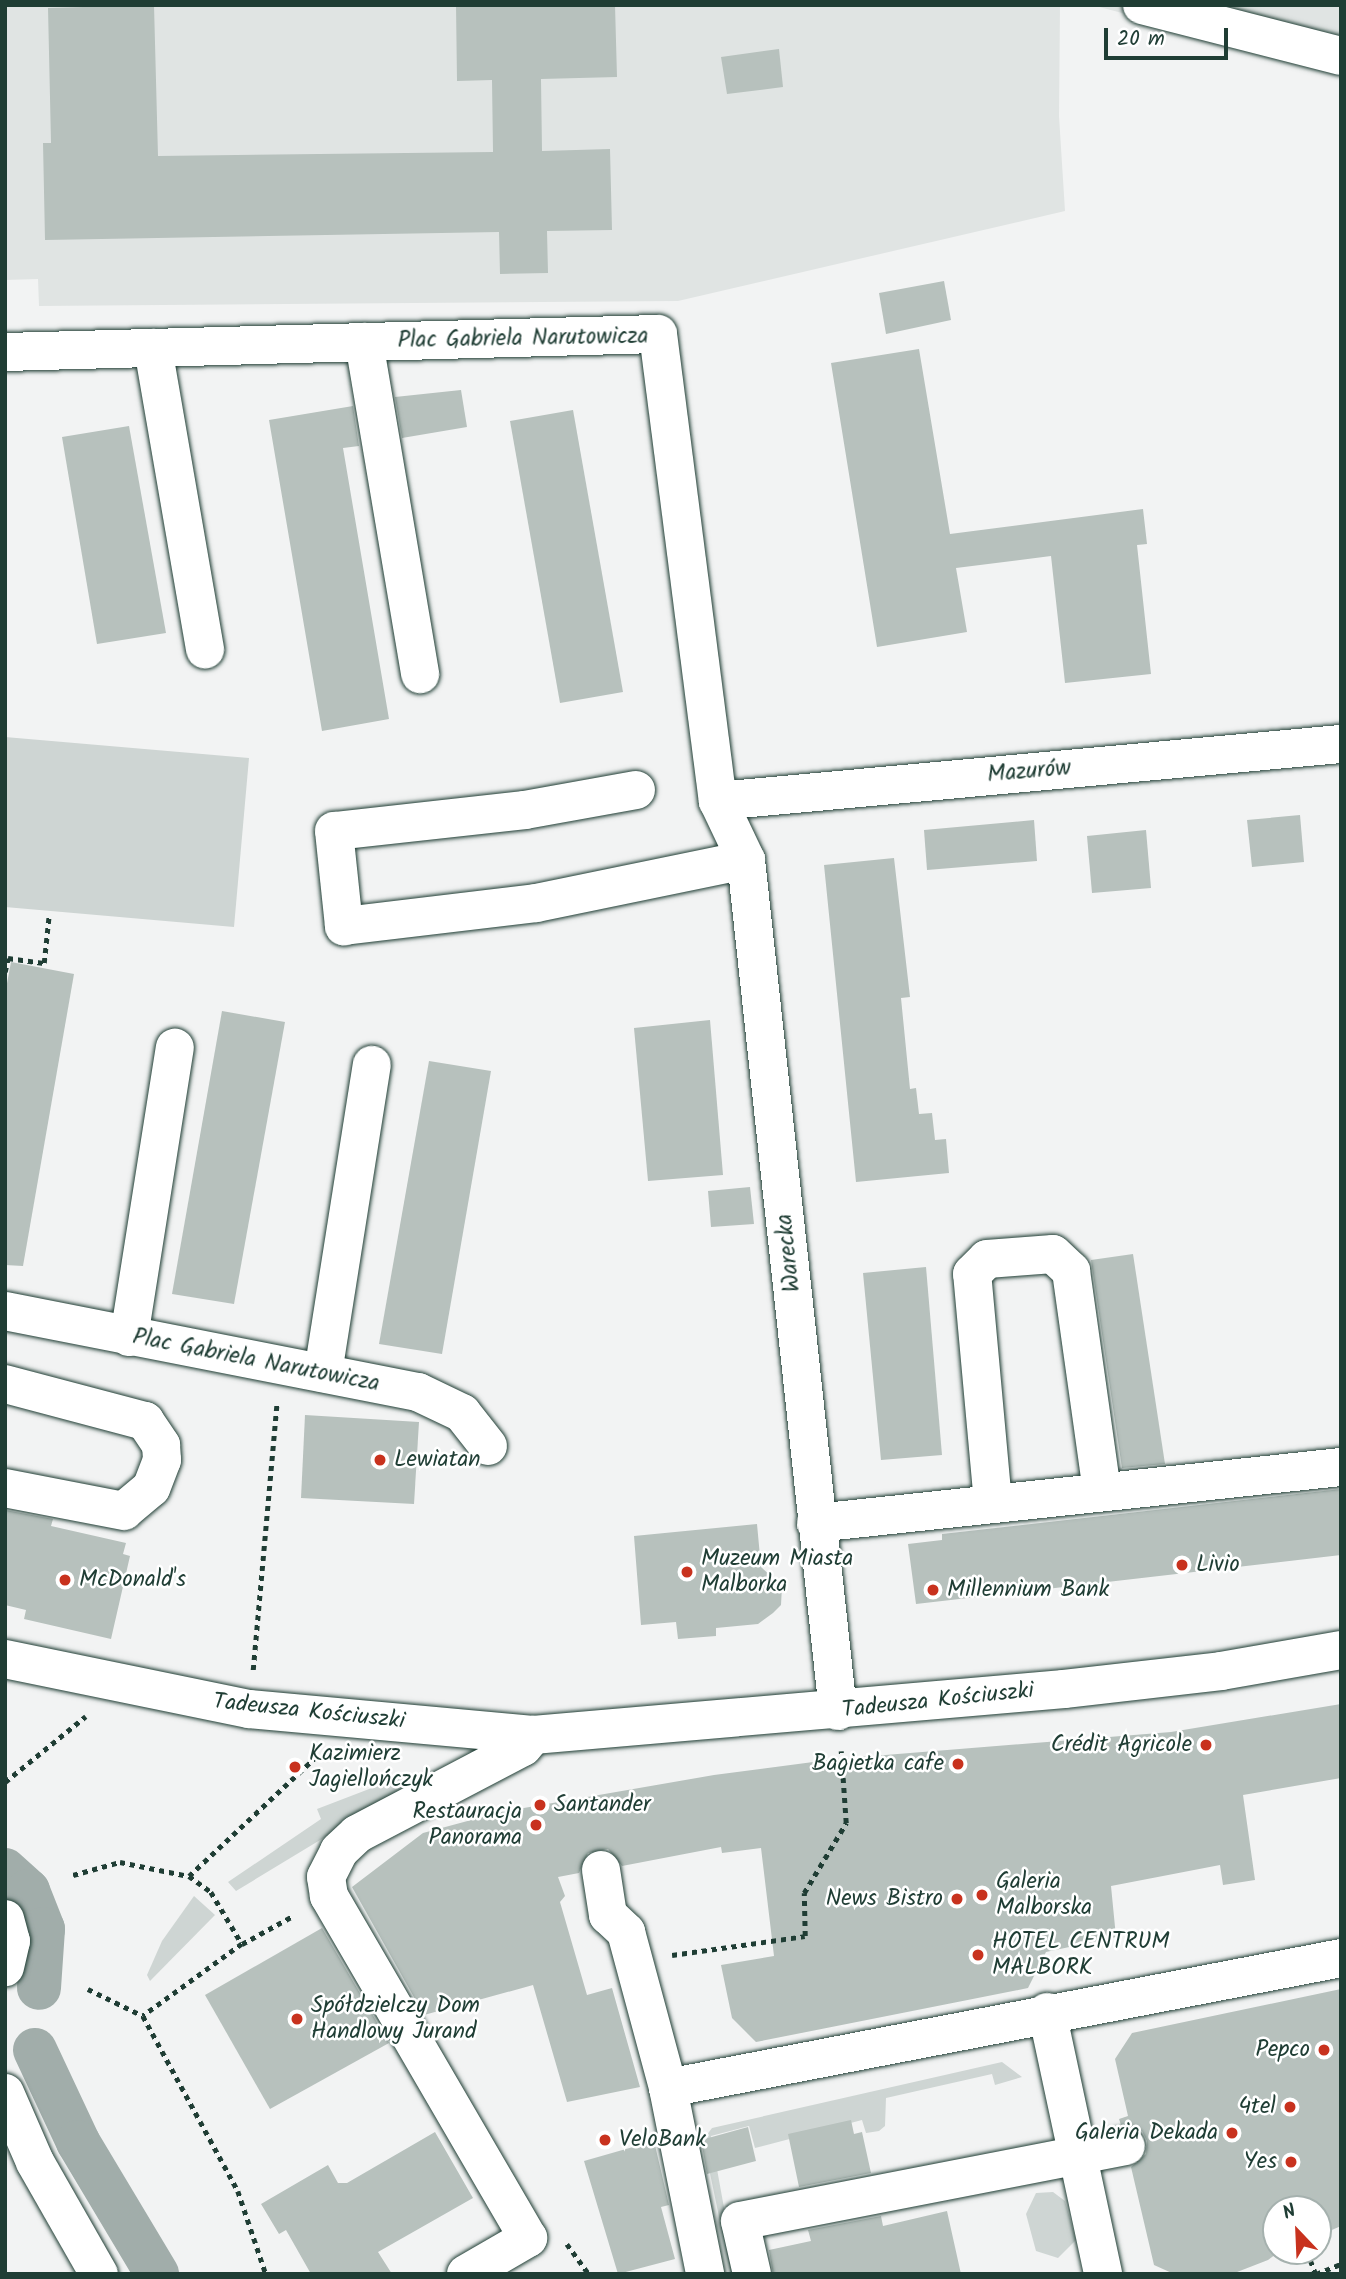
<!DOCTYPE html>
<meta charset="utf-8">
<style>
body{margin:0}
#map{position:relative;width:1346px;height:2279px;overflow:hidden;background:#f2f3f3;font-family:Kalam,sans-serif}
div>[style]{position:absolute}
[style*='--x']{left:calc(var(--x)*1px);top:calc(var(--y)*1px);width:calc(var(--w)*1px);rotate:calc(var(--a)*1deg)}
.built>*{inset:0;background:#e0e4e3}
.green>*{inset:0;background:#ced5d3}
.canal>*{height:44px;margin:-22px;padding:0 22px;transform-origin:22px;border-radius:22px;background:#a1adaa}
.building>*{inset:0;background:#b7c1bd}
.path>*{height:4.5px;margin-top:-2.25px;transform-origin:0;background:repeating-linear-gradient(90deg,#1f3d34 0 5px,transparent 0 10px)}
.roads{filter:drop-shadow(0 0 2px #1f3d34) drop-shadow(0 0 2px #1f3d34)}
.minor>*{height:38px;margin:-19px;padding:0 19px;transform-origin:19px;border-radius:19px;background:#fff}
.dots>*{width:19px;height:19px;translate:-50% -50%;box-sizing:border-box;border:4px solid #fff;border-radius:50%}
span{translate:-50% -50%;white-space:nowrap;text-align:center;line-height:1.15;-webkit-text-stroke:5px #fff;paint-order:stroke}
.street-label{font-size:23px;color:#1f3d34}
.poi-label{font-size:23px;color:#1f3d34}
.left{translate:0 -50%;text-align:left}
.right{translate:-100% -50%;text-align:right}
.frame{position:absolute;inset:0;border:7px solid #1f3d34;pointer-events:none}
.north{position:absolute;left:1262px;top:2195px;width:70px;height:70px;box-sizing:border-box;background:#fff;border:2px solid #a5b1ae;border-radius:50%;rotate:337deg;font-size:19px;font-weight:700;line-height:28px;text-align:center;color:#1f3d34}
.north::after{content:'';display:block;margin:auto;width:24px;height:32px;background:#c8321e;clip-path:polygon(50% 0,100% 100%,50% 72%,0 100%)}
.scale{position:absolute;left:1104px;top:28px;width:124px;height:32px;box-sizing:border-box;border:4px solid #1f3d34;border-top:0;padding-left:9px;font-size:21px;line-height:24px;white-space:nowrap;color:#1f3d34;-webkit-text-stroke:5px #fff;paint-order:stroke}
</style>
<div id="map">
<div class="built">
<div style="clip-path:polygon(5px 5px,1060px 5px,1059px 116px,1065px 211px,678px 301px,39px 306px,38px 279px,5px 280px)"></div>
<div style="clip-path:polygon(1092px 5px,1341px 5px,1341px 74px,1182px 29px)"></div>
</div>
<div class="green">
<div style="clip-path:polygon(5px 737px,249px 758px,234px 927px,5px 907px)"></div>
<div style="clip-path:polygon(403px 1776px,416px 1782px,236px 1891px,228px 1882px,321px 1819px,317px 1809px)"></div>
<div style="clip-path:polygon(194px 1896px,215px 1915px,150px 1981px,147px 1975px,162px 1941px)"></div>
<div style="clip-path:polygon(1002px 2062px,1022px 2077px,995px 2085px,992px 2074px,886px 2098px,885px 2126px,879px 2131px,866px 2133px,862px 2120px,755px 2148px,749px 2126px,711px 2136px,736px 2274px,731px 2274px,703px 2140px,712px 2128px)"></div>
<div style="clip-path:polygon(1053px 2192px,1065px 2201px,1076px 2240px,1058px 2258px,1036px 2251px,1026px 2214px,1036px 2193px)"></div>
</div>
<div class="canal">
<div style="--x:5;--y:1870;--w:31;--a:42"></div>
<div style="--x:28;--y:1891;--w:41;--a:68.5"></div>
<div style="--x:43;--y:1929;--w:59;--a:93.9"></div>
<div style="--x:35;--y:2050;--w:102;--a:64.9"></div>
<div style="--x:78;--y:2142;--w:154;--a:59.1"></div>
</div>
<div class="building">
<div style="clip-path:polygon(154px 5px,158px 156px,493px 152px,492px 80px,457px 81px,456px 5px,615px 5px,617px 77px,541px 79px,542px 151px,610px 149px,612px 230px,547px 231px,548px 273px,500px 274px,499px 232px,45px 240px,43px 143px,51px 143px,48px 8px)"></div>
<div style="clip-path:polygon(779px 49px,783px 87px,727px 94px,721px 57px)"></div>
<div style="clip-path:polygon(944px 281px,951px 320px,886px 334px,879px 293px)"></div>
<div style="clip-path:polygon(919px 349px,950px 534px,1143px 509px,1147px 544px,1137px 545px,1151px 674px,1065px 683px,1051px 556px,956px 568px,967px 632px,877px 647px,831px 363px)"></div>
<div style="clip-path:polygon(461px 390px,467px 427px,402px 438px,395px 397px)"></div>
<div style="clip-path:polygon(353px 406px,359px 446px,343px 448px,389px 719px,322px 731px,269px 420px)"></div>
<div style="clip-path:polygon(573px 410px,623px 692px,560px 703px,510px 421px)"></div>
<div style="clip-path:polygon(129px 426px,166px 633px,97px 644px,62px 437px)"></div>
<div style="clip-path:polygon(1300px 815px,1304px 862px,1252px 867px,1247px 820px)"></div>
<div style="clip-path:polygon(1034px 820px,1037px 861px,927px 870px,924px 830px)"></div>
<div style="clip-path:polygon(1146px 830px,1151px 888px,1092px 893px,1087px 836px)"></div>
<div style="clip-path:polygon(894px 858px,910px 997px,901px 998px,910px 1089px,916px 1088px,919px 1114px,932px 1113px,935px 1140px,946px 1139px,949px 1173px,856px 1182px,824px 865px)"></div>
<div style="clip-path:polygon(11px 962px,74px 974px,23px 1266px,5px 1265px,5px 994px)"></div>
<div style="clip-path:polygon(222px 1011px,285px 1022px,234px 1304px,172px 1294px)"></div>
<div style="clip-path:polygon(710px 1020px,723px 1175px,648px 1181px,634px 1028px)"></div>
<div style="clip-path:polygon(429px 1061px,491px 1071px,442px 1354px,379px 1344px)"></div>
<div style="clip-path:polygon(750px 1187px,754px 1224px,711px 1227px,708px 1191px)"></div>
<div style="clip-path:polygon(1133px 1254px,1165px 1464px,1122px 1468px,1091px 1260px)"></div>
<div style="clip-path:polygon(926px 1267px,942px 1455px,881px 1460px,863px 1273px)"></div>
<div style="clip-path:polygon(305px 1415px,419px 1422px,414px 1504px,301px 1498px)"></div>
<div style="clip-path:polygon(1341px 1489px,1341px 1555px,916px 1604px,908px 1544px,942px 1540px,942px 1534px)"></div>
<div style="clip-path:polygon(5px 1510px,53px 1519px,51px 1526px,126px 1543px,123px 1554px,130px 1556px,111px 1639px,24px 1619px,26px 1610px,5px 1605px)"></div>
<div style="clip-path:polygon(757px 1524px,761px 1567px,782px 1586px,781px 1605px,773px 1613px,758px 1624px,716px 1628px,716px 1636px,678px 1639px,676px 1622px,641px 1625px,634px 1536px)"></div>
<div style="clip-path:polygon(1341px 1704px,1341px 1778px,1243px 1795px,1255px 1880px,1223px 1885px,1220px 1865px,1111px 1886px,1116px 1937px,1046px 1952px,1028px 1988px,756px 2042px,732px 2018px,721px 1965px,774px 1956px,761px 1848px,722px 1853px,721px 1847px,622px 1866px,608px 1849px,588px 1853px,579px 1873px,558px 1877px,565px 1896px,560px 1902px,587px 1995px,612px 1988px,640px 2087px,567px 2102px,533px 1985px,424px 2015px,352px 1887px,423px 1833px,501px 1812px,714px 1775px,836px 1759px,1171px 1732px)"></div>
<div style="clip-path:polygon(322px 1928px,389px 2043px,270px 2109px,205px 1995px)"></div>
<div style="clip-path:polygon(1341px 1989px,1341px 2226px,1318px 2236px,1318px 2209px,1276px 2209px,1276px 2251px,1280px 2251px,1268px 2260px,1232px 2274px,1174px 2274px,1154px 2265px,1131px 2167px,1146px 2154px,1147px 2141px,1142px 2131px,1121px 2125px,1119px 2119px,1128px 2116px,1115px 2059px,1132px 2033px)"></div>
<div style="clip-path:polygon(851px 2120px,854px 2134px,862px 2132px,871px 2173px,799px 2187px,788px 2134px)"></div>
<div style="clip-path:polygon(748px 2127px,756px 2161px,707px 2174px,701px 2140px)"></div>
<div style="clip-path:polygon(435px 2132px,473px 2198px,378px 2252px,392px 2274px,311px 2274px,286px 2230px,279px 2234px,261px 2204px,328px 2165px,338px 2183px,347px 2183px)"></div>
<div style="clip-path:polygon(654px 2141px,669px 2205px,661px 2207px,675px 2259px,618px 2274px,584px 2161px)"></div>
<div style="clip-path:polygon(947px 2211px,961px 2274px,773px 2274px,769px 2250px,811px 2241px,808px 2230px,881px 2216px,883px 2226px)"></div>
</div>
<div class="path">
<div style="--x:5;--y:972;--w:14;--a:-78"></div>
<div style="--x:8;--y:958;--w:36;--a:8"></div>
<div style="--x:44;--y:963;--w:48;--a:-84.1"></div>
<div style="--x:253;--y:1670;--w:268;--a:-84.9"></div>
<div style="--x:5;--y:1782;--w:104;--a:-39.2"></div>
<div style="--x:73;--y:1875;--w:49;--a:-15.5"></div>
<div style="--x:120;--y:1862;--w:70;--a:11.5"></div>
<div style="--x:189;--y:1876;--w:27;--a:36"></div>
<div style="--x:211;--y:1892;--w:61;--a:59.2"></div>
<div style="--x:242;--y:1944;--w:122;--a:144"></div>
<div style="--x:143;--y:2016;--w:199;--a:61.5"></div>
<div style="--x:238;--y:2191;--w:88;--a:71.4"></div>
<div style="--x:189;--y:1876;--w:177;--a:-43.2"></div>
<div style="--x:242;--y:1944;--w:58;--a:-28.8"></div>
<div style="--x:672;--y:1955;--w:134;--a:-8.1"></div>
<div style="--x:805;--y:1936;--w:43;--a:-91.3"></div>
<div style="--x:804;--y:1893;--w:82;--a:-59"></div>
<div style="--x:846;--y:1823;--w:72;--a:-94"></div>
<div style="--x:88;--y:1989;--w:61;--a:26.1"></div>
<div style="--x:567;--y:2244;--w:37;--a:54"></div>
<div style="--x:1307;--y:2251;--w:25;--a:69"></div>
<div style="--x:1316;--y:2274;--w:27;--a:-22"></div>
</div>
<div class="roads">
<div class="minor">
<div style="--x:1142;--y:5;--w:205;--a:14.4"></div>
<div style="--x:364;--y:342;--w:337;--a:80.4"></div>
<div style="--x:153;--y:348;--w:306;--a:80.2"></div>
<div style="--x:5;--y:352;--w:653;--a:-1.58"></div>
<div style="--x:658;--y:334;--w:471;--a:82.7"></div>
<div style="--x:718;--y:801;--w:65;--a:64.6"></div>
<div style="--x:746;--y:860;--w:856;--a:83.83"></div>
<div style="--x:636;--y:790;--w:113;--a:169.8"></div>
<div style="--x:525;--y:810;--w:192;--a:173.7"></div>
<div style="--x:334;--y:831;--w:96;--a:84"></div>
<div style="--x:344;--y:926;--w:193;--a:-6.8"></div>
<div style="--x:536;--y:903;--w:214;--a:-11.6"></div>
<div style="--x:718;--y:801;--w:626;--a:-5.23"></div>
<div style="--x:5;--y:1311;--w:421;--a:11.1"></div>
<div style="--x:418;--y:1392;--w:49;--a:25.5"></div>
<div style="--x:462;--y:1413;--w:42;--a:51.8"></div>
<div style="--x:129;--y:1337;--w:293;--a:-81"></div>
<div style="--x:323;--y:1373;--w:312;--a:-81"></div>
<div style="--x:5;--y:1384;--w:145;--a:14.8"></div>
<div style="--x:145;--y:1421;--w:29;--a:56"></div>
<div style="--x:161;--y:1445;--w:15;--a:86"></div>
<div style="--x:162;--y:1460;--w:30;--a:111"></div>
<div style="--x:151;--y:1488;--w:35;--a:140"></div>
<div style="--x:124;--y:1511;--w:121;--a:-169.1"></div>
<div style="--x:993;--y:1503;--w:230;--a:-95.2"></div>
<div style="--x:972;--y:1274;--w:21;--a:-45"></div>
<div style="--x:987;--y:1259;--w:66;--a:-4.3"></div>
<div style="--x:1053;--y:1254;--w:25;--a:43"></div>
<div style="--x:1071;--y:1271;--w:222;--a:82"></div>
<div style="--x:816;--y:1523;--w:528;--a:-6.09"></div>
<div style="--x:5;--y:1659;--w:249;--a:11.6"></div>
<div style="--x:249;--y:1709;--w:285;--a:5.2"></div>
<div style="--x:533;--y:1735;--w:533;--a:-4.95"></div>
<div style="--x:1064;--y:1689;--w:158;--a:-6.5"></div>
<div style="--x:1221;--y:1671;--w:122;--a:-9.9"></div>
<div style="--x:601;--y:1870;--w:46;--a:81.2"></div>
<div style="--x:608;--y:1915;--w:25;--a:43"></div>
<div style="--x:626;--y:1932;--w:162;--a:74.9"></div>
<div style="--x:668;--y:2088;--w:190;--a:78.7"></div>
<div style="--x:5;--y:1919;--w:23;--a:75"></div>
<div style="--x:11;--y:1941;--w:27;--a:103"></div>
<div style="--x:1047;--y:2012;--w:268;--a:77.9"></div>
<div style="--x:668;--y:2088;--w:685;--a:-10.93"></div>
<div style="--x:5;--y:2093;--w:75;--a:66.5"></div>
<div style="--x:35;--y:2162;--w:129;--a:60.3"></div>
<div style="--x:466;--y:2274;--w:72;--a:-30.1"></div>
<div style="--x:528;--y:2238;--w:396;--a:-120.2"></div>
<div style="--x:329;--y:1896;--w:19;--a:-99"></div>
<div style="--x:326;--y:1877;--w:29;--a:-63"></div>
<div style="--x:339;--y:1851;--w:25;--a:-43"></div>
<div style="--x:357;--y:1834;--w:187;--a:-27.7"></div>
<div style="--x:523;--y:1747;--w:16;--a:-50"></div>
<div style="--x:752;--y:2274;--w:54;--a:-102.8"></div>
<div style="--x:740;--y:2221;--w:393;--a:-11"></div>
</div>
</div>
<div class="dots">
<div style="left:380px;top:1460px;background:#c8321e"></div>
<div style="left:1182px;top:1565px;background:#c8321e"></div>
<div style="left:687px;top:1572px;background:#c8321e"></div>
<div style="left:65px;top:1580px;background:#c8321e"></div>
<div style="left:933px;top:1590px;background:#c8321e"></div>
<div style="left:1206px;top:1745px;background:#c8321e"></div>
<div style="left:958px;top:1764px;background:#c8321e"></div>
<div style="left:295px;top:1767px;background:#c8321e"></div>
<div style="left:540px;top:1805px;background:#c8321e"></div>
<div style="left:536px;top:1825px;background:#c8321e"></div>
<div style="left:982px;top:1895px;background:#c8321e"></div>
<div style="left:957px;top:1899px;background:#c8321e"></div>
<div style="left:978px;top:1955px;background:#c8321e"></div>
<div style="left:297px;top:2019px;background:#c8321e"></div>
<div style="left:1324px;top:2050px;background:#c8321e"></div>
<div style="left:1290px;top:2107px;background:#c8321e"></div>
<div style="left:1232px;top:2133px;background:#c8321e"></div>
<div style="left:605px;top:2140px;background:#c8321e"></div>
<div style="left:1291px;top:2162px;background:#c8321e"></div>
</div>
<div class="street-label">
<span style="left:523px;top:339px;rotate:-1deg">Plac Gabriela Narutowicza</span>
<span style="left:1029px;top:772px;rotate:-5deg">Mazurów</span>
<span style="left:789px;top:1253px;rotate:-96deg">Warecka</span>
<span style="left:256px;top:1361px;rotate:11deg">Plac Gabriela Narutowicza</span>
<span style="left:938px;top:1701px;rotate:-6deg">Tadeusza Kościuszki</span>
<span style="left:309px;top:1712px;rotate:6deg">Tadeusza Kościuszki</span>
</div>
<div class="poi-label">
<span class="left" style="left:394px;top:1460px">Lewiatan</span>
<span class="left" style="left:701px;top:1572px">Muzeum Miasta<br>Malborka</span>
<span class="left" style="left:1196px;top:1565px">Livio</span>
<span class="left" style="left:79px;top:1580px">McDonald's</span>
<span class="left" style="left:947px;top:1590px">Millennium Bank</span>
<span class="right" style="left:1192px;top:1745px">Crédit Agricole</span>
<span class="left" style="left:309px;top:1767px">Kazimierz<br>Jagiellończyk</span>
<span class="right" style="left:944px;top:1764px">Bagietka cafe</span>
<span class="left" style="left:554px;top:1805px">Santander</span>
<span class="right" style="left:522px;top:1825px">Restauracja<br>Panorama</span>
<span class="left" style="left:996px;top:1895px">Galeria<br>Malborska</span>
<span class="right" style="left:943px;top:1899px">News Bistro</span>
<span class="left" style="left:992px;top:1955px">HOTEL CENTRUM<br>MALBORK</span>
<span class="left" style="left:311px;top:2019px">Spółdzielczy Dom<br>Handlowy Jurand</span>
<span class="right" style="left:1310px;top:2050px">Pepco</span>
<span class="right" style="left:1276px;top:2107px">4tel</span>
<span class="right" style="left:1218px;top:2133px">Galeria Dekada</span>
<span class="left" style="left:619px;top:2140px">VeloBank</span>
<span class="right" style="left:1277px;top:2162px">Yes</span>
</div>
<div class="frame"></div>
<div class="north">N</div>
<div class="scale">20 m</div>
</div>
